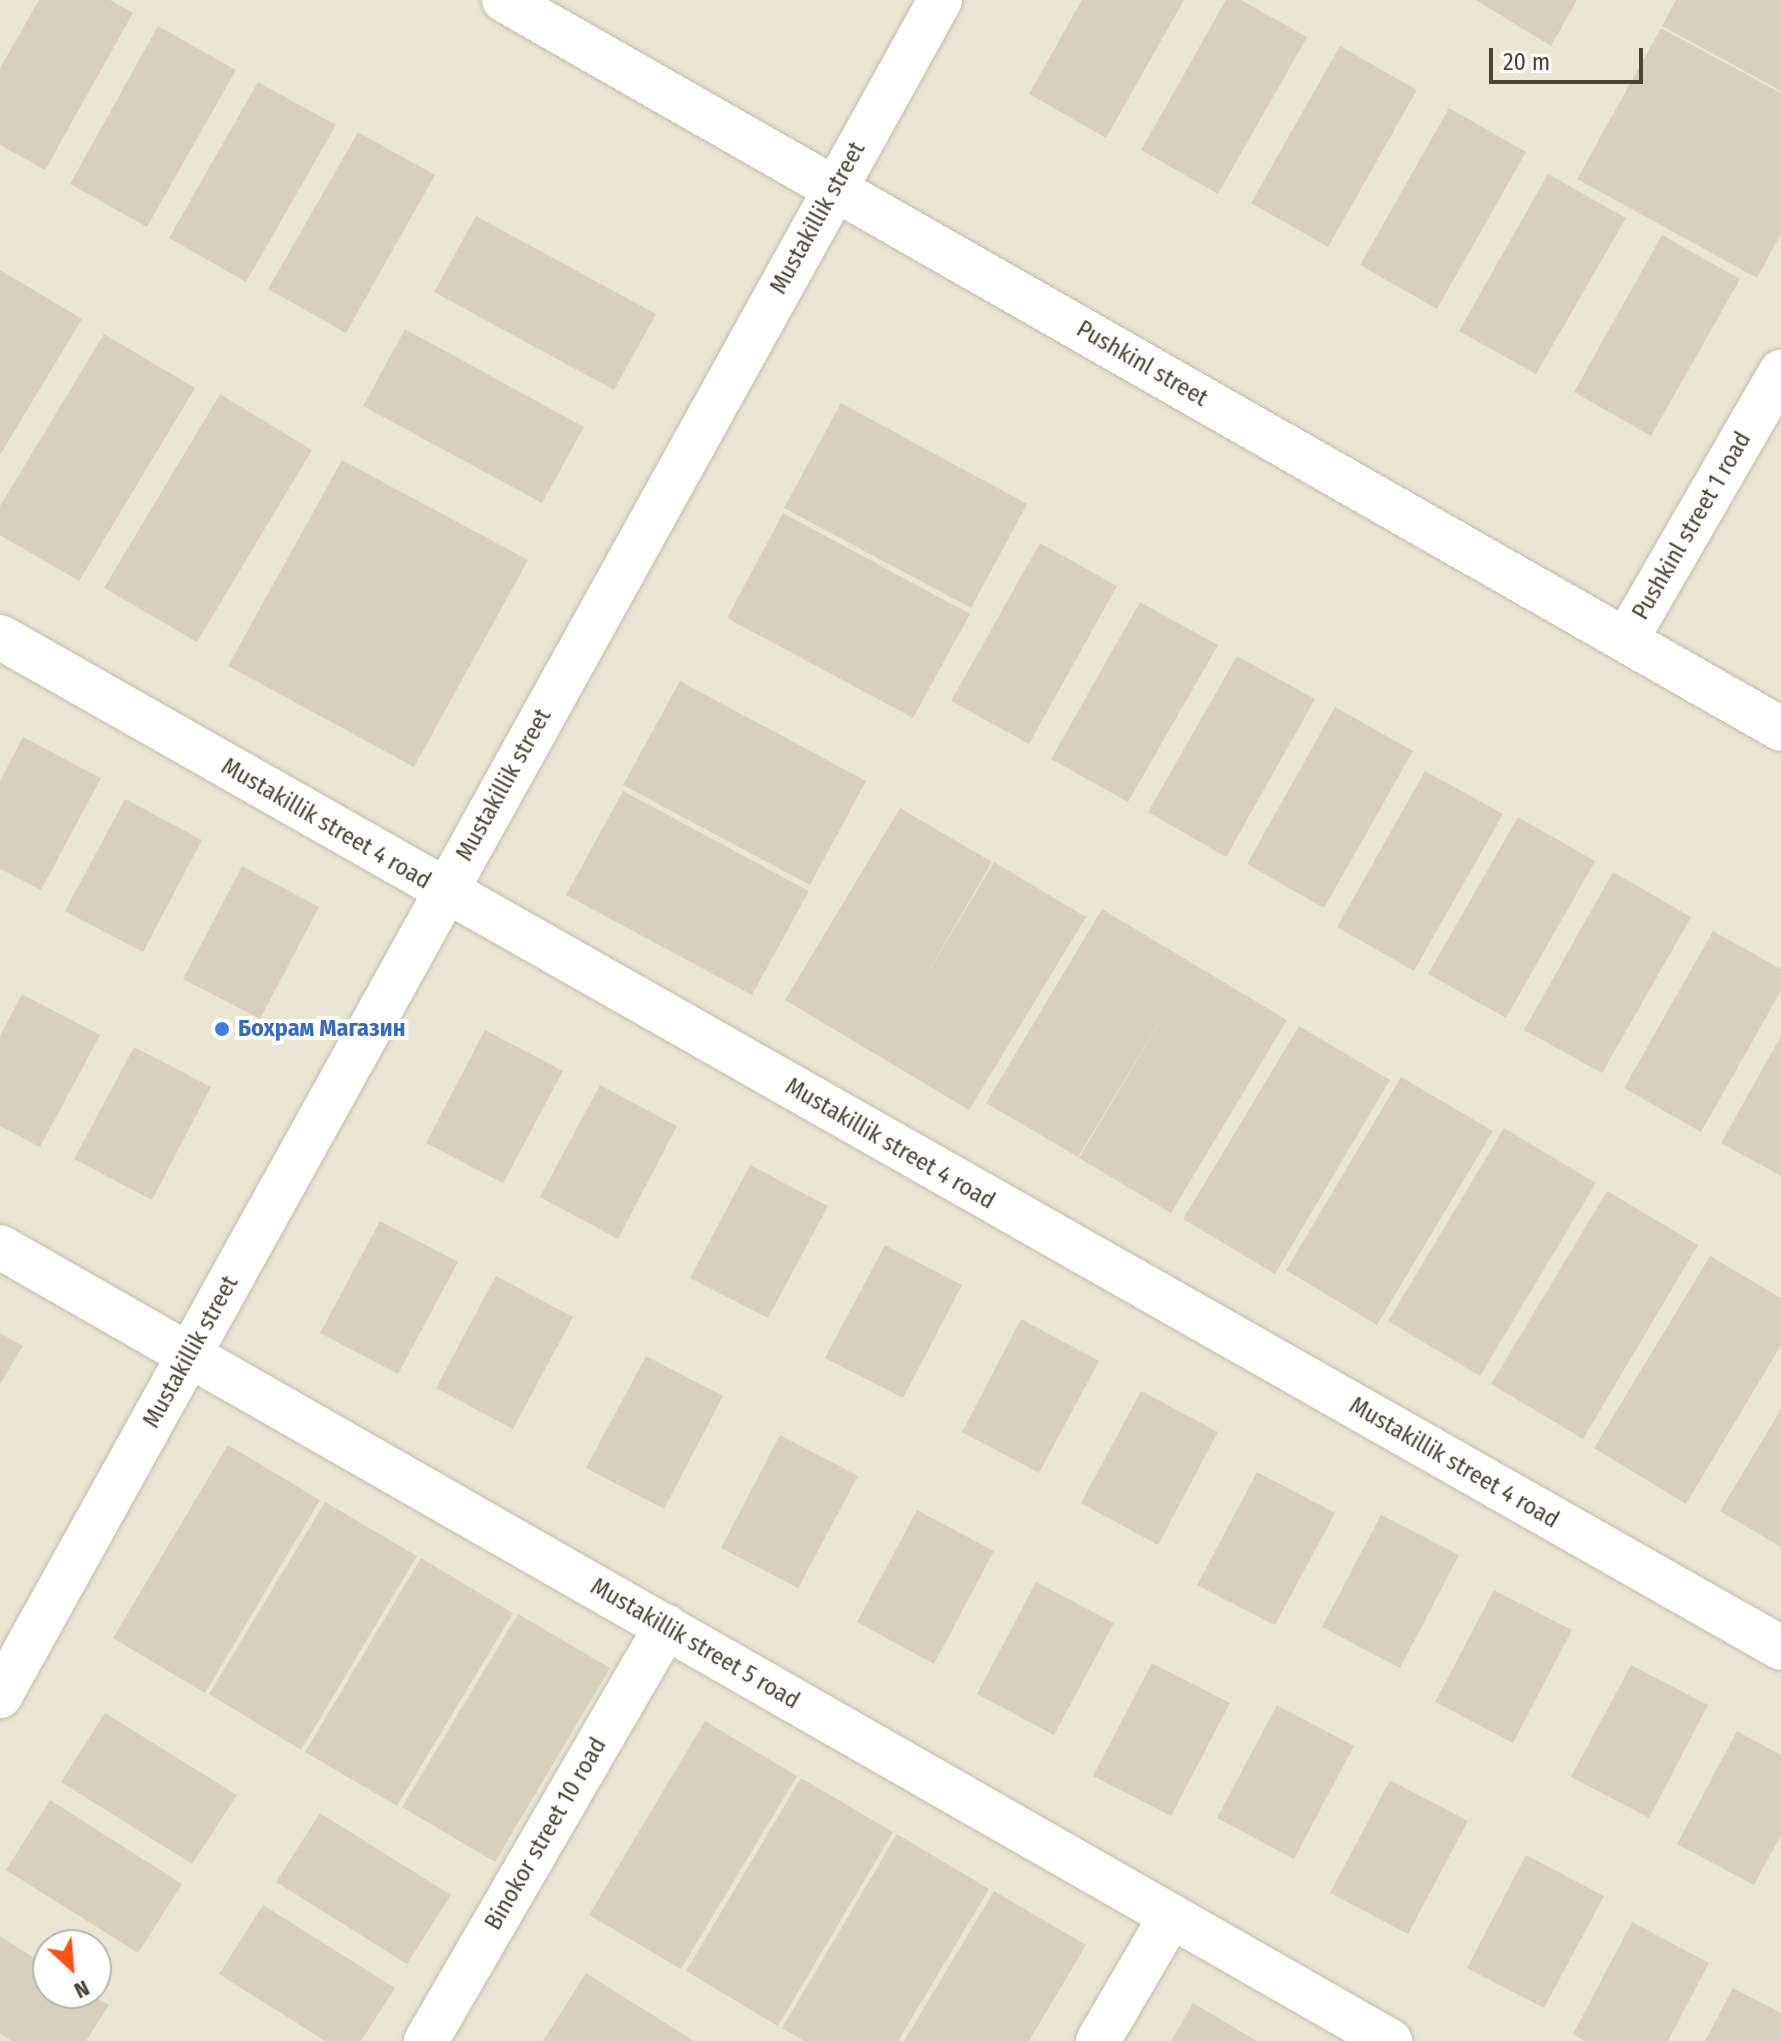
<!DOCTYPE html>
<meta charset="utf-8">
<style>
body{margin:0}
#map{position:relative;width:1781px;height:2041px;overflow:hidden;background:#f6f3e9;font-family:"Fira Sans Condensed",sans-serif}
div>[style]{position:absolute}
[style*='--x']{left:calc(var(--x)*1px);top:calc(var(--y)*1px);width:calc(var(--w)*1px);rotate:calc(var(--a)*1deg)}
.residential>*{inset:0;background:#eae6d6}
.building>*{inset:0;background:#d8d0bd}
.roads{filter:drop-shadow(0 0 2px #c2bcaa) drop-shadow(0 0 2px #c2bcaa)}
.minor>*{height:44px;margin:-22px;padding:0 22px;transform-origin:22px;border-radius:22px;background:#fff}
.dots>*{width:22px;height:22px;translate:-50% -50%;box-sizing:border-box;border:4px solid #fff;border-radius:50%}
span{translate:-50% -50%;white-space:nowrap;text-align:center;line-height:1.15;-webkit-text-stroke:8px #fff;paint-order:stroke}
.street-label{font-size:24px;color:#4a4436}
.shop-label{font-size:24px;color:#366cbe;font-weight:700}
.left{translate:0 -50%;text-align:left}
.north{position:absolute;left:32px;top:1929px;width:80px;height:80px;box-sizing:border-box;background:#fff;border:2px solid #b7b4af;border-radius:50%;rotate:154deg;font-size:22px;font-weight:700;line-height:32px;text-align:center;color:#4a4436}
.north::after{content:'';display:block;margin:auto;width:28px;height:36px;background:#ff5117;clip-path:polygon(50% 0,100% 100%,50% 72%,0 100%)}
.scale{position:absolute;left:1489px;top:48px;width:154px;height:36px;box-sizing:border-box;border:4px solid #4a4436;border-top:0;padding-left:10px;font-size:24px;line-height:28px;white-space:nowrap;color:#4a4436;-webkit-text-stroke:6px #fff;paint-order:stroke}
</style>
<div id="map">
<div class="residential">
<div style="clip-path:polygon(evenodd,0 0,1781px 0,1781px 2041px,0 2041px,0 0,48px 1945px,96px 1945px,96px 1993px,48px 1993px,48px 1945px)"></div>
</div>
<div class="building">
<div style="clip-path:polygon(39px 0,110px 0,133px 13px,45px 170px,0 145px,0 68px)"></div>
<div style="clip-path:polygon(1082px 0,1184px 0,1106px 138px,1029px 94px)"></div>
<div style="clip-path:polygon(1226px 0,1241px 0,1307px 37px,1218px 194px,1141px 150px)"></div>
<div style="clip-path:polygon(1476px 0,1577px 0,1551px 46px)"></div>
<div style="clip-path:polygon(1676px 0,1781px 0,1781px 91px,1662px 26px)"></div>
<div style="clip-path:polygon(158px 26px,236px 70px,147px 227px,70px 184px)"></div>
<div style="clip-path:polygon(1661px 28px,1781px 93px,1781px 234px,1757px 278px,1577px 179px)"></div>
<div style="clip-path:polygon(1340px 46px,1417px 90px,1328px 247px,1251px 203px)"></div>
<div style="clip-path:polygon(258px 82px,336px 125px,246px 282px,169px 238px)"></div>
<div style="clip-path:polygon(1449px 108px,1526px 152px,1437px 309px,1360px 265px)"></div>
<div style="clip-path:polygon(358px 132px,435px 175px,346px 333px,268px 289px)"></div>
<div style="clip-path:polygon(1548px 174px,1626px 218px,1536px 374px,1459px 331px)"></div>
<div style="clip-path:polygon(476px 216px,656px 314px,614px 390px,434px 292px)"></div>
<div style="clip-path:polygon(1662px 235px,1740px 279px,1651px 436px,1574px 392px)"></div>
<div style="clip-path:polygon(0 270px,82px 319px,0 455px)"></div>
<div style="clip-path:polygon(405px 329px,584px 427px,542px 503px,363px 406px)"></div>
<div style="clip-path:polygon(104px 334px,195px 388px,79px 581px,0 535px,0 506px)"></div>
<div style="clip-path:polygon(220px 394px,312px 450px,197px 642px,104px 588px)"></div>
<div style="clip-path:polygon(841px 403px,1027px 504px,971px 608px,784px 508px)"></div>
<div style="clip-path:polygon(342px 460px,528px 560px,414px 767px,228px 666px)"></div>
<div style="clip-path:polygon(783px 513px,970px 614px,913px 718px,727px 618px)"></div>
<div style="clip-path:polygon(1040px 543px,1117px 586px,1029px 744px,951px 701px)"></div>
<div style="clip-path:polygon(1140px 602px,1218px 645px,1128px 802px,1051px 759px)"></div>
<div style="clip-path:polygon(1237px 656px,1315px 699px,1226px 857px,1148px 812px)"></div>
<div style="clip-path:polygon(680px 681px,866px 781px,810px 885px,623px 785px)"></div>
<div style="clip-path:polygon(1335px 707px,1413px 751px,1324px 908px,1247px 864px)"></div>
<div style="clip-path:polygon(23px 737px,101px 778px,41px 890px,0 869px,0 781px)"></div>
<div style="clip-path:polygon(1425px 771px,1503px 814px,1414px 971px,1337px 927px)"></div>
<div style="clip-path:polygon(623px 791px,809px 891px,752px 995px,566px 895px)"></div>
<div style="clip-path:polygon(125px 799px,202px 840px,143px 952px,65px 911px)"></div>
<div style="clip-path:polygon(900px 808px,992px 862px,917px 991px,994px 862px,1086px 917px,969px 1110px,785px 1000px)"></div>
<div style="clip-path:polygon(1518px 817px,1595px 861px,1506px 1018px,1428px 974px)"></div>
<div style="clip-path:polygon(242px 866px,319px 907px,260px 1019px,183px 979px)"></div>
<div style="clip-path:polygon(1613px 872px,1691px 917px,1602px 1073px,1524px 1030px)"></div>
<div style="clip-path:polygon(1102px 909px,1287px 1020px,1171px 1213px,1079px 1158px,1177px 993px,1078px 1157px,986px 1103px)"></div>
<div style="clip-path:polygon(1713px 931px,1781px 969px,1781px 991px,1701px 1132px,1624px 1088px)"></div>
<div style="clip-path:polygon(22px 994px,100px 1035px,40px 1147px,0 1126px,0 1036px)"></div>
<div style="clip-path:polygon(1299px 1026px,1390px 1080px,1275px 1274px,1183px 1219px)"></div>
<div style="clip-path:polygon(485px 1030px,563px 1071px,503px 1183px,426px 1143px)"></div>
<div style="clip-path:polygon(1781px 1036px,1781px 1176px,1721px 1143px)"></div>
<div style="clip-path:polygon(134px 1047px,211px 1087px,152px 1200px,74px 1159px)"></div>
<div style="clip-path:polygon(1401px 1077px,1493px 1131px,1377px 1325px,1286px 1270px)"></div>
<div style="clip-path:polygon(600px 1085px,677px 1126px,618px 1239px,540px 1197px)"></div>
<div style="clip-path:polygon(1504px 1128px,1596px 1183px,1480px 1376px,1388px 1321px)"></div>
<div style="clip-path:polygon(750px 1165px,828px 1206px,768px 1318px,690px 1278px)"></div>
<div style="clip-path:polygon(1607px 1191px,1698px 1245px,1583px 1439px,1491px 1384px)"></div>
<div style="clip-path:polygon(380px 1221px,458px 1262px,398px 1374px,320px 1333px)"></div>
<div style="clip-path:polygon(885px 1245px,962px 1285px,903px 1398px,825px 1358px)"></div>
<div style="clip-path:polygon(1710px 1256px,1781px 1298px,1781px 1345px,1686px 1504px,1594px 1448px)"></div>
<div style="clip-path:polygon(496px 1276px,573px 1317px,513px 1429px,436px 1388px)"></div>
<div style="clip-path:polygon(1021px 1319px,1099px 1361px,1039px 1473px,962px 1432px)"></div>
<div style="clip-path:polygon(0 1333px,23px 1346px,0 1384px)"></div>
<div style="clip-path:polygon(646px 1356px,723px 1396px,664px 1509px,586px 1468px)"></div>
<div style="clip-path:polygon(1141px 1391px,1218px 1432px,1158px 1545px,1081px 1503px)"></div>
<div style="clip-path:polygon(1781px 1409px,1781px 1547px,1720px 1511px)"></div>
<div style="clip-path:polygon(780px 1435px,858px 1476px,798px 1588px,721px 1548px)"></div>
<div style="clip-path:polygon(228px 1445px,320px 1500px,205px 1693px,113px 1638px)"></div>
<div style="clip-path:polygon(1257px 1472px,1335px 1513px,1275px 1625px,1197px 1585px)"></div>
<div style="clip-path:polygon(325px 1502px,417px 1556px,301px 1750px,209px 1694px)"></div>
<div style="clip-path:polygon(917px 1510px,994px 1551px,934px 1664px,857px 1622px)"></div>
<div style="clip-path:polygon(1381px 1515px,1459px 1555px,1400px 1668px,1322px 1627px)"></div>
<div style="clip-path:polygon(421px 1558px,513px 1613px,397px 1806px,305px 1752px)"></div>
<div style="clip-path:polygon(1036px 1582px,1114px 1623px,1054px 1735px,977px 1694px)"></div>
<div style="clip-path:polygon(1494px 1590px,1572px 1630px,1513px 1743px,1435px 1702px)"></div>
<div style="clip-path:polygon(518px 1614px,610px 1668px,495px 1862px,402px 1807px)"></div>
<div style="clip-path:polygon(1152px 1663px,1230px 1703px,1171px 1816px,1093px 1776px)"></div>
<div style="clip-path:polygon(1631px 1665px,1708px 1705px,1649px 1818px,1571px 1777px)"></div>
<div style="clip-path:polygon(1277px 1705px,1354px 1746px,1294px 1859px,1217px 1818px)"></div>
<div style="clip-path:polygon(105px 1713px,237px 1795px,192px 1864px,61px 1782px)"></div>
<div style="clip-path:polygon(705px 1721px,797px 1776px,681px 1969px,589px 1915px)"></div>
<div style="clip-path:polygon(1737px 1731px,1781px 1755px,1781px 1835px,1754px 1885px,1677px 1844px)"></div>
<div style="clip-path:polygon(801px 1778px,893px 1832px,778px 2026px,686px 1971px)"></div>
<div style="clip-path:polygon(1390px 1780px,1468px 1821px,1408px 1934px,1330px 1893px)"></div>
<div style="clip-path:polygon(50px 1800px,182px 1884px,138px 1953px,6px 1870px)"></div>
<div style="clip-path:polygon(320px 1813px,451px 1895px,407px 1964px,276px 1882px)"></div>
<div style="clip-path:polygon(897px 1834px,989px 1889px,898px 2041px,804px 2041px,782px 2028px)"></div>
<div style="clip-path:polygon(1526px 1855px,1604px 1896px,1544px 2008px,1467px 1968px)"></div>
<div style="clip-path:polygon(994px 1891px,1086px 1945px,1029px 2041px,904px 2041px)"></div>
<div style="clip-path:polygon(263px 1905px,395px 1988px,361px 2041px,325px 2041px,219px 1974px)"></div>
<div style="clip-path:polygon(1632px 1922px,1709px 1963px,1668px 2041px,1585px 2041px,1573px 2034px)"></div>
<div style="clip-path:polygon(0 1936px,48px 1967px,48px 1993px,89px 1993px,109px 2005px,86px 2041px,12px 2041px,0 2034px)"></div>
<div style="clip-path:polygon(586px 1973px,694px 2041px,543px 2041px)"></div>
<div style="clip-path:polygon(1733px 1988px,1781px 2013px,1781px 2041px,1705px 2041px)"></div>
<div style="clip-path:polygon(1193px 2003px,1257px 2041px,1171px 2041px)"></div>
</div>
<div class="roads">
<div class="minor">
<div style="--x:504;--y:0;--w:1470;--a:29.72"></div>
<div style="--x:0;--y:637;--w:2048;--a:29.58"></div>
<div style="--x:1626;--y:640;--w:310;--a:-60"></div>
<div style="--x:0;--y:1247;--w:1601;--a:29.74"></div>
<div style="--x:0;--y:1696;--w:1939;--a:-61"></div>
<div style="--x:426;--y:2041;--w:479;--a:-59.9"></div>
<div style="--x:1098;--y:2041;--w:145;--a:-59.7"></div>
</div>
</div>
<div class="dots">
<div style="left:222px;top:1029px;background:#3f7fe0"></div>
</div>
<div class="street-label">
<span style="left:818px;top:218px;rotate:-61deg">Mustakillik street</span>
<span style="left:1142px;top:364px;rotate:30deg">Pushkinl street</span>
<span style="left:1692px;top:526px;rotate:-60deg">Pushkinl street 1 road</span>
<span style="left:504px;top:785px;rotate:-61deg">Mustakillik street</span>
<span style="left:326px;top:824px;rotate:30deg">Mustakillik street 4 road</span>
<span style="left:890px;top:1144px;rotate:30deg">Mustakillik street 4 road</span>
<span style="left:191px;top:1352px;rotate:-61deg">Mustakillik street</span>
<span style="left:1454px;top:1463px;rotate:30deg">Mustakillik street 4 road</span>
<span style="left:695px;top:1644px;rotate:30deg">Mustakillik street 5 road</span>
<span style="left:546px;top:1834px;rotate:-60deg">Binokor street 10 road</span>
</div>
<div class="shop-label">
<span class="left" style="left:238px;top:1029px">Бохрам Магазин</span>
</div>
<div class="north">N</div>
<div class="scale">20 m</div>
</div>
